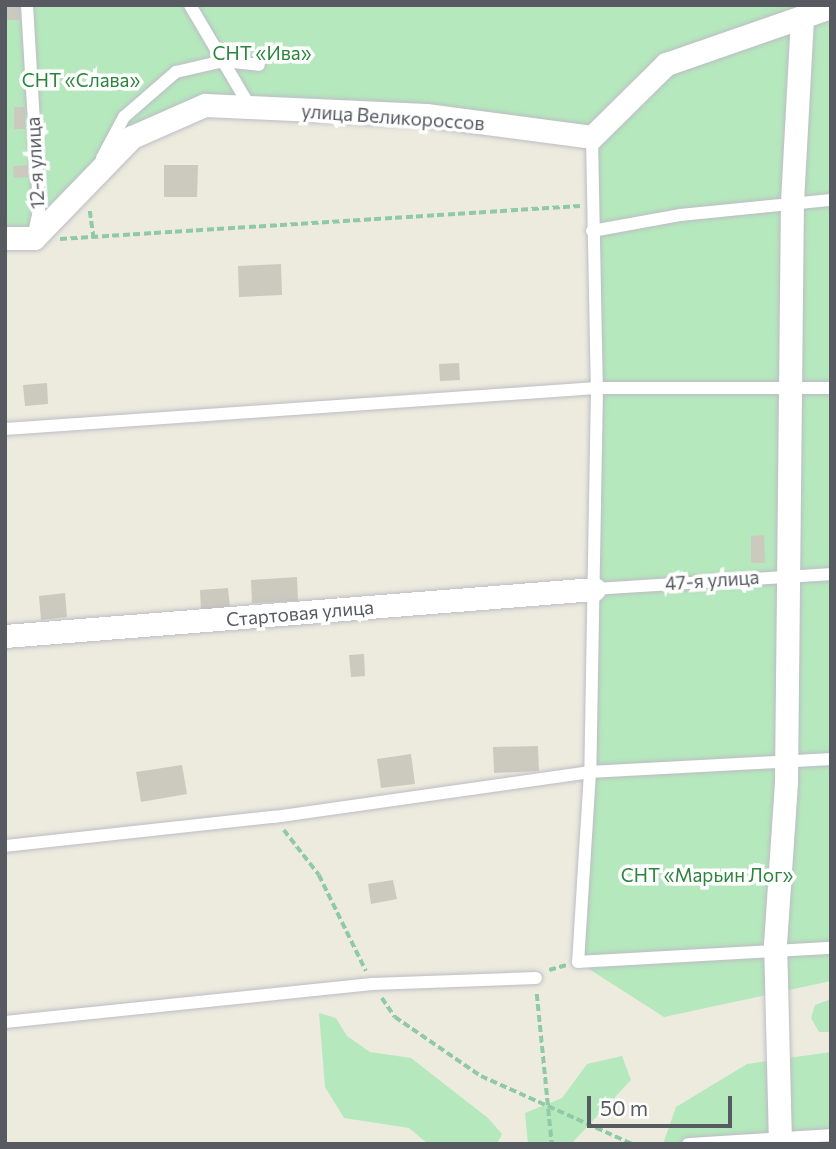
<!DOCTYPE html>
<meta charset="utf-8">
<style>
body{margin:0}
#map{position:relative;width:836px;height:1149px;overflow:hidden;background:#edebde;font-family:Commissioner,sans-serif}
div>[style]{position:absolute}
[style*='--x']{left:calc(var(--x)*1px);top:calc(var(--y)*1px);width:calc(var(--w)*1px);rotate:calc(var(--a)*1deg)}
.green>*{inset:0;background:#b6e8bd}
.building>*{inset:0;background:#cccabf}
.path>*{height:3.5px;margin-top:-1.75px;transform-origin:0;background:repeating-linear-gradient(90deg,#8fc9a8 0 7px,transparent 0 10.5px)}
.roads{filter:drop-shadow(0 0 2px #bbbdc4) drop-shadow(0 0 2px #bbbdc4)}
.service>*{height:12px;margin:-6px;padding:0 6px;transform-origin:6px;border-radius:6px;background:#fff}
.minor>*{height:23px;margin:-11.5px;padding:0 11.5px;transform-origin:11.5px;border-radius:11.5px;background:#fff}
span{translate:-50% -50%;white-space:nowrap;text-align:center;line-height:1.15;-webkit-text-stroke:7px #fff;paint-order:stroke}
.park-label{font-size:19px;color:#2b853c}
.street-label{font-size:19px;color:#575a61}
.frame{position:absolute;inset:0;border:7px solid #575a61;pointer-events:none}
.scale{position:absolute;left:587px;top:1096px;width:145px;height:32px;box-sizing:border-box;border:4px solid #575a61;border-top:0;padding-left:9px;font-size:21px;line-height:24px;white-space:nowrap;color:#575a61;-webkit-text-stroke:5px #fff;paint-order:stroke}
</style>
<div id="map">
<div class="green">
<div style="clip-path:polygon(5px 5px,831px 5px,831px 981px,664px 1017px,578px 962px,590px 772px,591px 138px,205px 105px,132px 137px,34px 238px,5px 238px)"></div>
<div style="clip-path:polygon(831px 999px,831px 1032px,819px 1032px,811px 1018px,815px 1005px)"></div>
<div style="clip-path:polygon(319px 1013px,336px 1018px,347px 1036px,370px 1052px,411px 1058px,488px 1118px,502px 1134px,497px 1144px,428px 1144px,409px 1128px,344px 1118px,325px 1087px)"></div>
<div style="clip-path:polygon(831px 1052px,831px 1144px,663px 1144px,676px 1107px,747px 1064px)"></div>
<div style="clip-path:polygon(622px 1056px,631px 1080px,571px 1144px,528px 1144px,525px 1113px,562px 1098px,587px 1064px)"></div>
</div>
<div class="building">
<div style="clip-path:polygon(6px 5px,20px 5px,20px 20px,7px 20px)"></div>
<div style="clip-path:polygon(14px 107px,25px 107px,25px 129px,14px 129px)"></div>
<div style="clip-path:polygon(28px 165px,28px 177px,14px 178px,13px 166px)"></div>
<div style="clip-path:polygon(164px 165px,198px 165px,197px 197px,164px 197px)"></div>
<div style="clip-path:polygon(281px 264px,282px 295px,239px 297px,238px 266px)"></div>
<div style="clip-path:polygon(459px 363px,460px 380px,440px 381px,439px 364px)"></div>
<div style="clip-path:polygon(47px 383px,48px 404px,25px 406px,23px 385px)"></div>
<div style="clip-path:polygon(764px 535px,765px 563px,751px 563px,751px 536px)"></div>
<div style="clip-path:polygon(297px 577px,298px 601px,252px 603px,251px 580px)"></div>
<div style="clip-path:polygon(228px 588px,230px 608px,201px 610px,200px 590px)"></div>
<div style="clip-path:polygon(65px 593px,67px 617px,41px 620px,39px 596px)"></div>
<div style="clip-path:polygon(364px 654px,365px 676px,351px 677px,349px 655px)"></div>
<div style="clip-path:polygon(538px 746px,539px 771px,494px 773px,493px 747px)"></div>
<div style="clip-path:polygon(411px 754px,415px 784px,381px 788px,377px 759px)"></div>
<div style="clip-path:polygon(182px 765px,187px 794px,141px 802px,136px 772px)"></div>
<div style="clip-path:polygon(393px 880px,397px 899px,371px 904px,368px 884px)"></div>
</div>
<div class="path">
<div style="--x:90;--y:211;--w:30;--a:82"></div>
<div style="--x:60;--y:239;--w:521;--a:-3.63"></div>
<div style="--x:284;--y:830;--w:57;--a:52.1"></div>
<div style="--x:319;--y:875;--w:107;--a:63.9"></div>
<div style="--x:549;--y:970;--w:18;--a:-16"></div>
<div style="--x:537;--y:994;--w:151;--a:84.3"></div>
<div style="--x:382;--y:998;--w:23;--a:56"></div>
<div style="--x:395;--y:1017;--w:104;--a:34.5"></div>
<div style="--x:481;--y:1076;--w:166;--a:24.2"></div>
</div>
<div class="roads">
<div class="service">
<div style="--x:27;--y:5;--w:205;--a:86.6"></div>
<div style="--x:39;--y:210;--w:25;--a:102"></div>
<div style="--x:190;--y:5;--w:118;--a:59.5"></div>
<div style="--x:592;--y:137;--w:251;--a:88.9"></div>
<div style="--x:597;--y:388;--w:234;--a:0"></div>
<div style="--x:102;--y:158;--w:47;--a:-61.8"></div>
<div style="--x:124;--y:117;--w:69;--a:-40.9"></div>
<div style="--x:176;--y:72;--w:48;--a:-13.2"></div>
<div style="--x:223;--y:61;--w:36;--a:6"></div>
<div style="--x:592;--y:231;--w:89;--a:-10.3"></div>
<div style="--x:680;--y:215;--w:152;--a:-5.7"></div>
<div style="--x:5;--y:429;--w:593;--a:-3.96"></div>
<div style="--x:597;--y:388;--w:384;--a:91"></div>
<div style="--x:590;--y:772;--w:241;--a:-3.1"></div>
<div style="--x:594;--y:589;--w:237;--a:-3.6"></div>
<div style="--x:5;--y:846;--w:271;--a:-6.2"></div>
<div style="--x:274;--y:817;--w:319;--a:-8.1"></div>
<div style="--x:590;--y:772;--w:190;--a:93.6"></div>
<div style="--x:578;--y:962;--w:253;--a:-3.2"></div>
<div style="--x:5;--y:1022;--w:369;--a:-5.9"></div>
<div style="--x:372;--y:984;--w:164;--a:-2.1"></div>
<div style="--x:688;--y:1144;--w:143;--a:-3.6"></div>
</div>
<div class="minor">
<div style="--x:5;--y:238;--w:29;--a:0"></div>
<div style="--x:34;--y:238;--w:141;--a:-45.9"></div>
<div style="--x:132;--y:137;--w:80;--a:-23.7"></div>
<div style="--x:205;--y:105;--w:221;--a:2.6"></div>
<div style="--x:426;--y:115;--w:167;--a:7.5"></div>
<div style="--x:592;--y:137;--w:104;--a:-44.6"></div>
<div style="--x:666;--y:64;--w:175;--a:-19.1"></div>
<div style="--x:5;--y:636;--w:591;--a:-4.56"></div>
<div style="--x:780;--y:1144;--w:200;--a:-91.4"></div>
<div style="--x:775;--y:944;--w:163;--a:-86.1"></div>
<div style="--x:786;--y:781;--w:579;--a:-89.41"></div>
<div style="--x:792;--y:202;--w:185;--a:-86.9"></div>
</div>
</div>
<div class="park-label">
<span style="left:262px;top:53px">СНТ «Ива»</span>
<span style="left:81px;top:80px">СНТ «Слава»</span>
<span style="left:707px;top:875px">СНТ «Марьин Лог»</span>
</div>
<div class="street-label">
<span style="left:393px;top:117px;rotate:4deg">улица Великороссов</span>
<span style="left:35px;top:163px;rotate:-93deg">12-я улица</span>
<span style="left:712px;top:580px;rotate:-4deg">47-я улица</span>
<span style="left:300px;top:613px;rotate:-5deg">Стартовая улица</span>
</div>
<div class="frame"></div>
<div class="scale">50 m</div>
</div>
